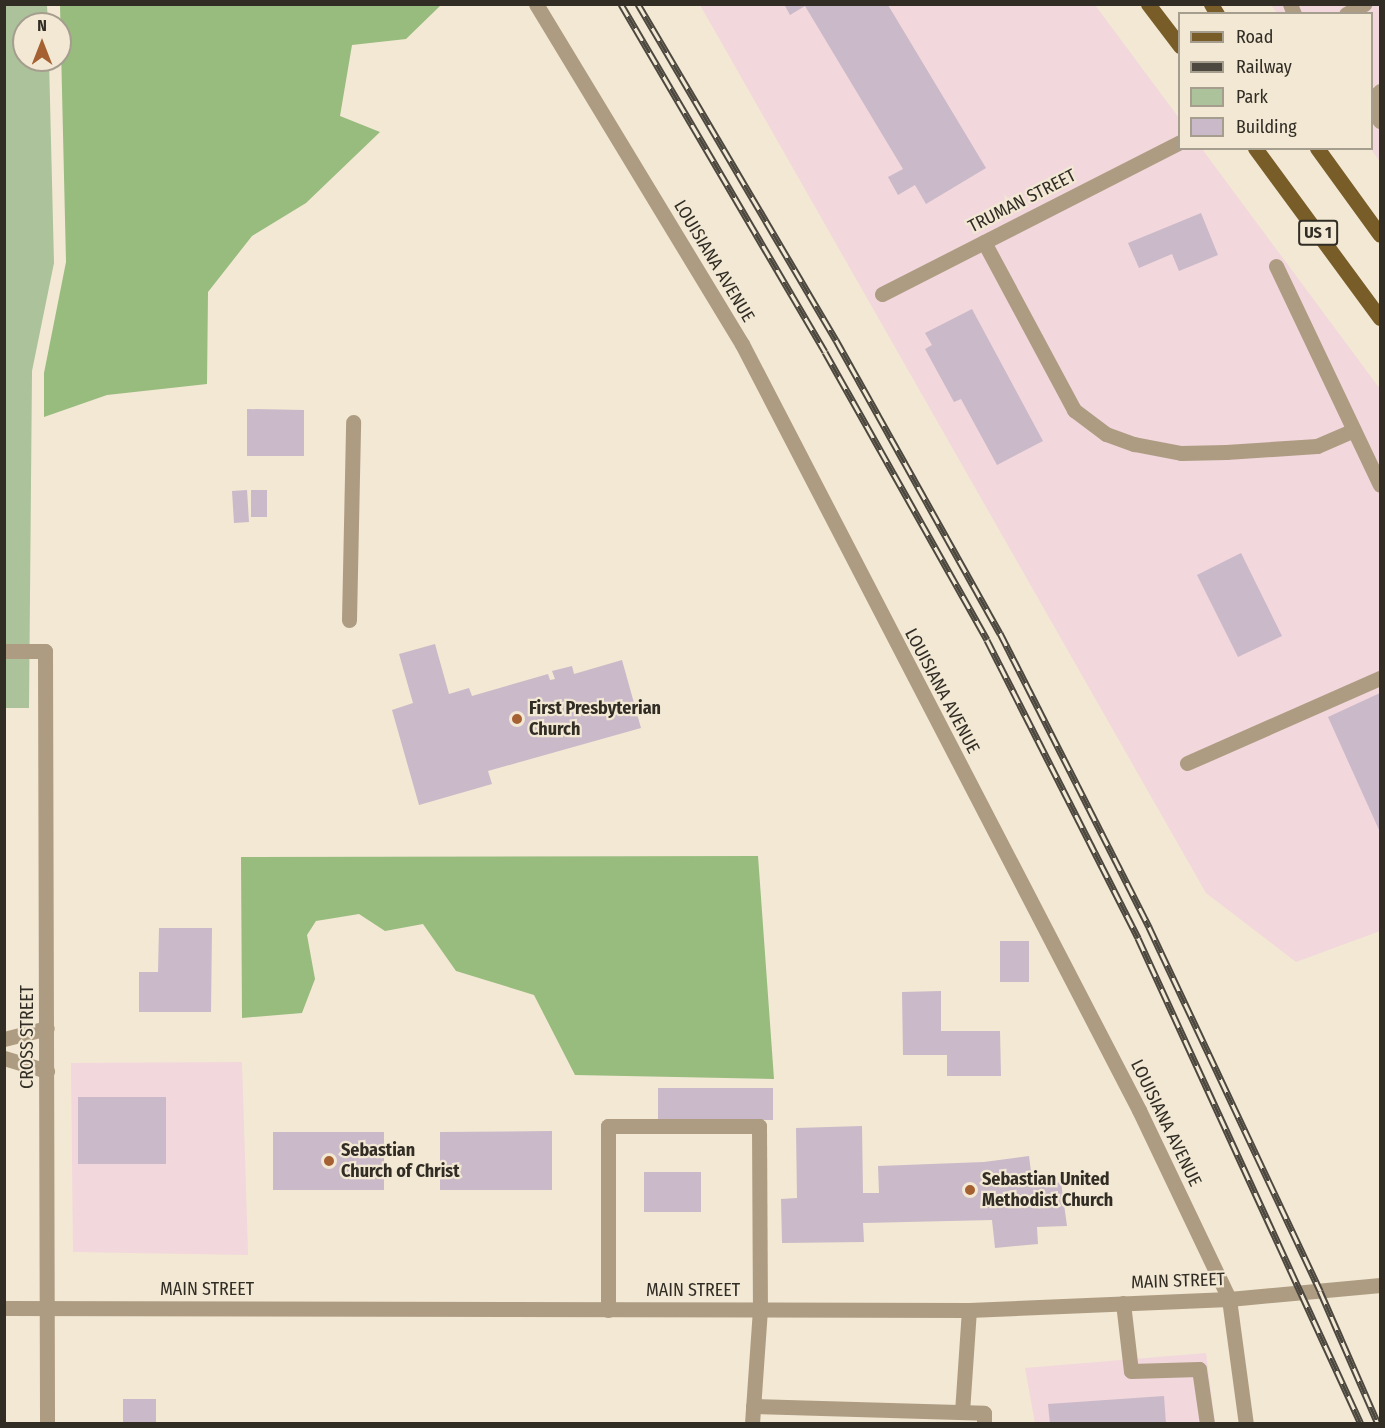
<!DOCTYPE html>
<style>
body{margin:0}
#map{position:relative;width:1385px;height:1428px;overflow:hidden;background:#f2e8d4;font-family:"Fira Sans Condensed",sans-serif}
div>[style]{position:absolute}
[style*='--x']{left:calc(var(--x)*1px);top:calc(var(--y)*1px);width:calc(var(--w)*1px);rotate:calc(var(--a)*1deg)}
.commercial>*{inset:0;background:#f2d7dc}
.green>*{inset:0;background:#abc29b}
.forest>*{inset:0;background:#98bb7e}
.building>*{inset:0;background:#cab9c8}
.minor>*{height:15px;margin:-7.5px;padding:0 7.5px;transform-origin:7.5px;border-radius:7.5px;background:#ad9c82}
.major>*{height:15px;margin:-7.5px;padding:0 7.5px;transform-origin:7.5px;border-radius:7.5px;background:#795d29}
.rail>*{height:7px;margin-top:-3.5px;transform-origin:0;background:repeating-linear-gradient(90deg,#f2e8d4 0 14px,#4d483f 0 28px);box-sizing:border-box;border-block:2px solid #4d483f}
.dots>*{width:16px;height:16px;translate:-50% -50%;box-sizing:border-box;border:3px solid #f2e8d4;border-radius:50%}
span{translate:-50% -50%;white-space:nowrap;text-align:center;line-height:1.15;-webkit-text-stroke:4.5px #f2e8d4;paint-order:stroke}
.shield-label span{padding:2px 4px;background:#f2e8d4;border:2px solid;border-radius:4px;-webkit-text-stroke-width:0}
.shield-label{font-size:16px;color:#312d25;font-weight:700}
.street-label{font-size:18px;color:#312d25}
.poi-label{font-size:18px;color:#312d25;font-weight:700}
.left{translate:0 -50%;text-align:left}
.frame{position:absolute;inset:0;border:6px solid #312d25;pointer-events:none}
.legend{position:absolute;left:1178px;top:12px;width:195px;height:138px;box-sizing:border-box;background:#f2e8d4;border:2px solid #a59d8e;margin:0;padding:8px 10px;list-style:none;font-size:18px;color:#312d25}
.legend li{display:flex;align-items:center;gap:12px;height:30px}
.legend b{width:30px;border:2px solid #a59d8e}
.north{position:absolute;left:12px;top:12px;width:60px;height:60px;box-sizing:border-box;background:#f2e8d4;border:2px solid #a59d8e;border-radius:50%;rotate:0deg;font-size:16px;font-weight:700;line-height:24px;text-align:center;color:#312d25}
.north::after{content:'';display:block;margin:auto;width:21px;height:27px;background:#a56132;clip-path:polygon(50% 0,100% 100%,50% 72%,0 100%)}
</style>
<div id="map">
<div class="commercial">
<div style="clip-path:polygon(700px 5px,1095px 5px,1179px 118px,1180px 148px,1202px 149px,1380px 389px,1380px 931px,1296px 962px,1206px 893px)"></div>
<div style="clip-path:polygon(1271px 5px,1380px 5px,1380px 162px,1371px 149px,1372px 14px,1277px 13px)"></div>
<div style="clip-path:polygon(242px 1062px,248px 1255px,73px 1252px,71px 1063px)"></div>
<div style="clip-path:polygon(1206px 1353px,1215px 1423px,1035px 1423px,1025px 1368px)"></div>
</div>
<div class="green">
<div style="clip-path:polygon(4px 5px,47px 5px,48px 24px,24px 24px,24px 60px,49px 60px,54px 263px,32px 371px,29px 708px,4px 708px)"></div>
</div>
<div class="forest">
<div style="clip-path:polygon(60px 5px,441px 5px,406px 39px,352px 45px,340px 116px,380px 132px,306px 203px,252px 236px,208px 292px,207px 384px,107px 395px,44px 417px,44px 373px,66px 262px)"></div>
<div style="clip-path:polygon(758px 856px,774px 1079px,575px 1075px,534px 995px,456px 971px,423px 924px,385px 931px,359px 914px,316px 921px,307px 935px,315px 979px,302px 1013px,242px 1018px,241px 857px)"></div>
</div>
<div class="building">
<div style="clip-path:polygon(784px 4px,888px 5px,986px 168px,926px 204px,915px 185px,898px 195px,888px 177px,903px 169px,805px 6px,790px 15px)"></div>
<div style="clip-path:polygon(1201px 213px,1218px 255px,1179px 271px,1172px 254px,1139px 268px,1128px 243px)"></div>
<div style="clip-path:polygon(972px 309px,1043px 441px,997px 465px,961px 399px,954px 402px,925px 349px,932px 345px,925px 333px)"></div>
<div style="clip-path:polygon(247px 409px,304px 410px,304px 456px,247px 456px)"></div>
<div style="clip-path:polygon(247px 490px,249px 522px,234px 523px,232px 491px)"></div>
<div style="clip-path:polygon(251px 490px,267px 490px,267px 517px,251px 517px)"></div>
<div style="clip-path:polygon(1241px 553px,1282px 636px,1238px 657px,1197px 575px)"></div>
<div style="clip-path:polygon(435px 644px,449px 694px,469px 688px,472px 696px,548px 674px,550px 680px,555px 679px,552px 671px,572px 666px,574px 674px,622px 660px,641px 728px,488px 771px,492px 784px,419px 805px,392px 710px,413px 703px,399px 654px)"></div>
<div style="clip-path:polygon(1380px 693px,1380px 832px,1328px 717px)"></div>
<div style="clip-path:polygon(159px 928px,212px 928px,211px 1012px,139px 1012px,139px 972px,158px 972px)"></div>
<div style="clip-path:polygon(1000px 941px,1029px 941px,1029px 982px,1000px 982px)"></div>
<div style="clip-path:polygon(941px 991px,941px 1031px,1000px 1031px,1001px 1076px,947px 1076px,947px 1055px,903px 1055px,902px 992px)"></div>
<div style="clip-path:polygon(658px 1088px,773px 1088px,773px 1120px,658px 1120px)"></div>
<div style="clip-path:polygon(78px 1097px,166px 1097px,166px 1164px,78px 1164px)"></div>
<div style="clip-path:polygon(862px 1126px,863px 1193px,879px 1193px,878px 1166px,984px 1162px,1029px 1156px,1033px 1187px,1061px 1182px,1067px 1226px,1037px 1227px,1038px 1244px,995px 1248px,992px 1220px,863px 1223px,864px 1242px,782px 1243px,781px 1199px,797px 1198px,796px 1128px)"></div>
<div style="clip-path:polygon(552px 1131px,552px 1190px,440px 1190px,440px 1132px)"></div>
<div style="clip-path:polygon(273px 1132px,384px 1132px,384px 1190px,273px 1190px)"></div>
<div style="clip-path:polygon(644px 1172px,701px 1172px,701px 1212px,644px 1212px)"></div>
<div style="clip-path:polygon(1164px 1396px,1166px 1424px,1050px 1424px,1048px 1404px)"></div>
<div style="clip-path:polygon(123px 1399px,156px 1399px,156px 1424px,123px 1424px)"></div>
</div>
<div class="minor">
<div style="--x:536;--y:4;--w:398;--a:58.8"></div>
<div style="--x:742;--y:344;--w:863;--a:62.6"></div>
<div style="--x:1139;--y:1110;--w:209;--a:64.5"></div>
<div style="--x:1229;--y:1299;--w:126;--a:82.3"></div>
<div style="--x:1290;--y:4;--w:11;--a:68"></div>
<div style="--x:1346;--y:14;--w:21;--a:-29"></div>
<div style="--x:1372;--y:104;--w:6;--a:-81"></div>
<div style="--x:1373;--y:98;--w:10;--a:-45"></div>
<div style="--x:1372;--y:110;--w:14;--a:54"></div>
<div style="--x:984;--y:242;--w:191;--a:61.8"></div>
<div style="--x:1074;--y:410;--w:40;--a:37"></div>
<div style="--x:1106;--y:434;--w:30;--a:20"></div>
<div style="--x:1134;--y:444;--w:48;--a:10.8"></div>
<div style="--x:1181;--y:453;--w:45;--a:-1.3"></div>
<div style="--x:1226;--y:452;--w:91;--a:-3.8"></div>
<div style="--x:1317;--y:446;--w:40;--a:-23.4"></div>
<div style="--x:1276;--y:266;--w:242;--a:64.6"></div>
<div style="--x:882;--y:294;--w:335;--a:-27"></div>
<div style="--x:349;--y:620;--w:198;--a:-88.8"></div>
<div style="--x:4;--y:651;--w:41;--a:0"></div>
<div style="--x:45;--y:651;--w:773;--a:89.85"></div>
<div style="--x:1187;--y:763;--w:211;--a:-23.8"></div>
<div style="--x:4;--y:1039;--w:44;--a:-14.3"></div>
<div style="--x:4;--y:1058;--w:45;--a:16.8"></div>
<div style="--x:1123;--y:1303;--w:68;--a:83.3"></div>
<div style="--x:1131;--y:1371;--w:68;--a:-1.7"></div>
<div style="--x:1199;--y:1369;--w:56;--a:81.7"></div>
<div style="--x:4;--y:1308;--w:965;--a:0.12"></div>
<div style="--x:969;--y:1310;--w:260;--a:-2.4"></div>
<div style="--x:1229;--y:1299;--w:152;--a:-5.3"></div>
<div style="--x:608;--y:1310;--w:184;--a:-90"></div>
<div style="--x:608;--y:1126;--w:151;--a:0"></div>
<div style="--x:759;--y:1126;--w:183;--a:89.7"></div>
<div style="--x:760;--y:1309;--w:115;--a:94"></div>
<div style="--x:753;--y:1406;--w:231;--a:1.7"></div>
<div style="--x:984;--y:1413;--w:11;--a:90"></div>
<div style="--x:962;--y:1412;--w:102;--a:-86.1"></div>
</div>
<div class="major">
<div style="--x:1148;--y:4;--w:53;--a:52.7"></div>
<div style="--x:1211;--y:4;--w:12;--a:59"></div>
<div style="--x:1255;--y:148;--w:211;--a:53.7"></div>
<div style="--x:1317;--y:148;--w:107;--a:54.1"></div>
</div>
<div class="rail">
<div style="--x:621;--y:4;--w:403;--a:59.6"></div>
<div style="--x:825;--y:352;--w:330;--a:60.6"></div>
<div style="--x:987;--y:640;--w:334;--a:63.1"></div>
<div style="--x:1138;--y:938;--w:535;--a:65.35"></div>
<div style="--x:638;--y:4;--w:390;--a:59.5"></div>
<div style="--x:836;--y:340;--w:336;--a:60.8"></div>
<div style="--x:1000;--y:633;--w:330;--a:63.1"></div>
<div style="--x:1149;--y:927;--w:402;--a:64.8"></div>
<div style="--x:1320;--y:1291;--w:145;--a:66.4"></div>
</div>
<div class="dots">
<div style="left:517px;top:719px;background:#a56132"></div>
<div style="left:329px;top:1161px;background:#a56132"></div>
<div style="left:970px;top:1190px;background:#a56132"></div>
</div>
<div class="shield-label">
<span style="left:1318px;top:233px">US 1</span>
</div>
<div class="street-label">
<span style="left:1022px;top:201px;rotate:-27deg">TRUMAN STREET</span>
<span style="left:714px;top:261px;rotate:59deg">LOUISIANA AVENUE</span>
<span style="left:942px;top:691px;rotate:62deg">LOUISIANA AVENUE</span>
<span style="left:27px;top:1037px;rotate:-90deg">CROSS STREET</span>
<span style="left:1166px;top:1123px;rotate:64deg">LOUISIANA AVENUE</span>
<span style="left:1178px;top:1281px;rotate:-2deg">MAIN STREET</span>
<span style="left:207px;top:1289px">MAIN STREET</span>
<span style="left:693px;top:1290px">MAIN STREET</span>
</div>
<div class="poi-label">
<span class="left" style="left:529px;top:719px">First Presbyterian<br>Church</span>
<span class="left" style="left:341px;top:1161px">Sebastian<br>Church of Christ</span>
<span class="left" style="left:982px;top:1190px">Sebastian United<br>Methodist Church</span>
</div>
<div class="frame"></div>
<ul class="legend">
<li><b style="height:8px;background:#795d29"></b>Road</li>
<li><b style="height:8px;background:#4d483f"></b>Railway</li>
<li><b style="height:16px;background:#abc29b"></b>Park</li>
<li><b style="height:16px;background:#cab9c8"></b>Building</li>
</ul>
<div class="north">N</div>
</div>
